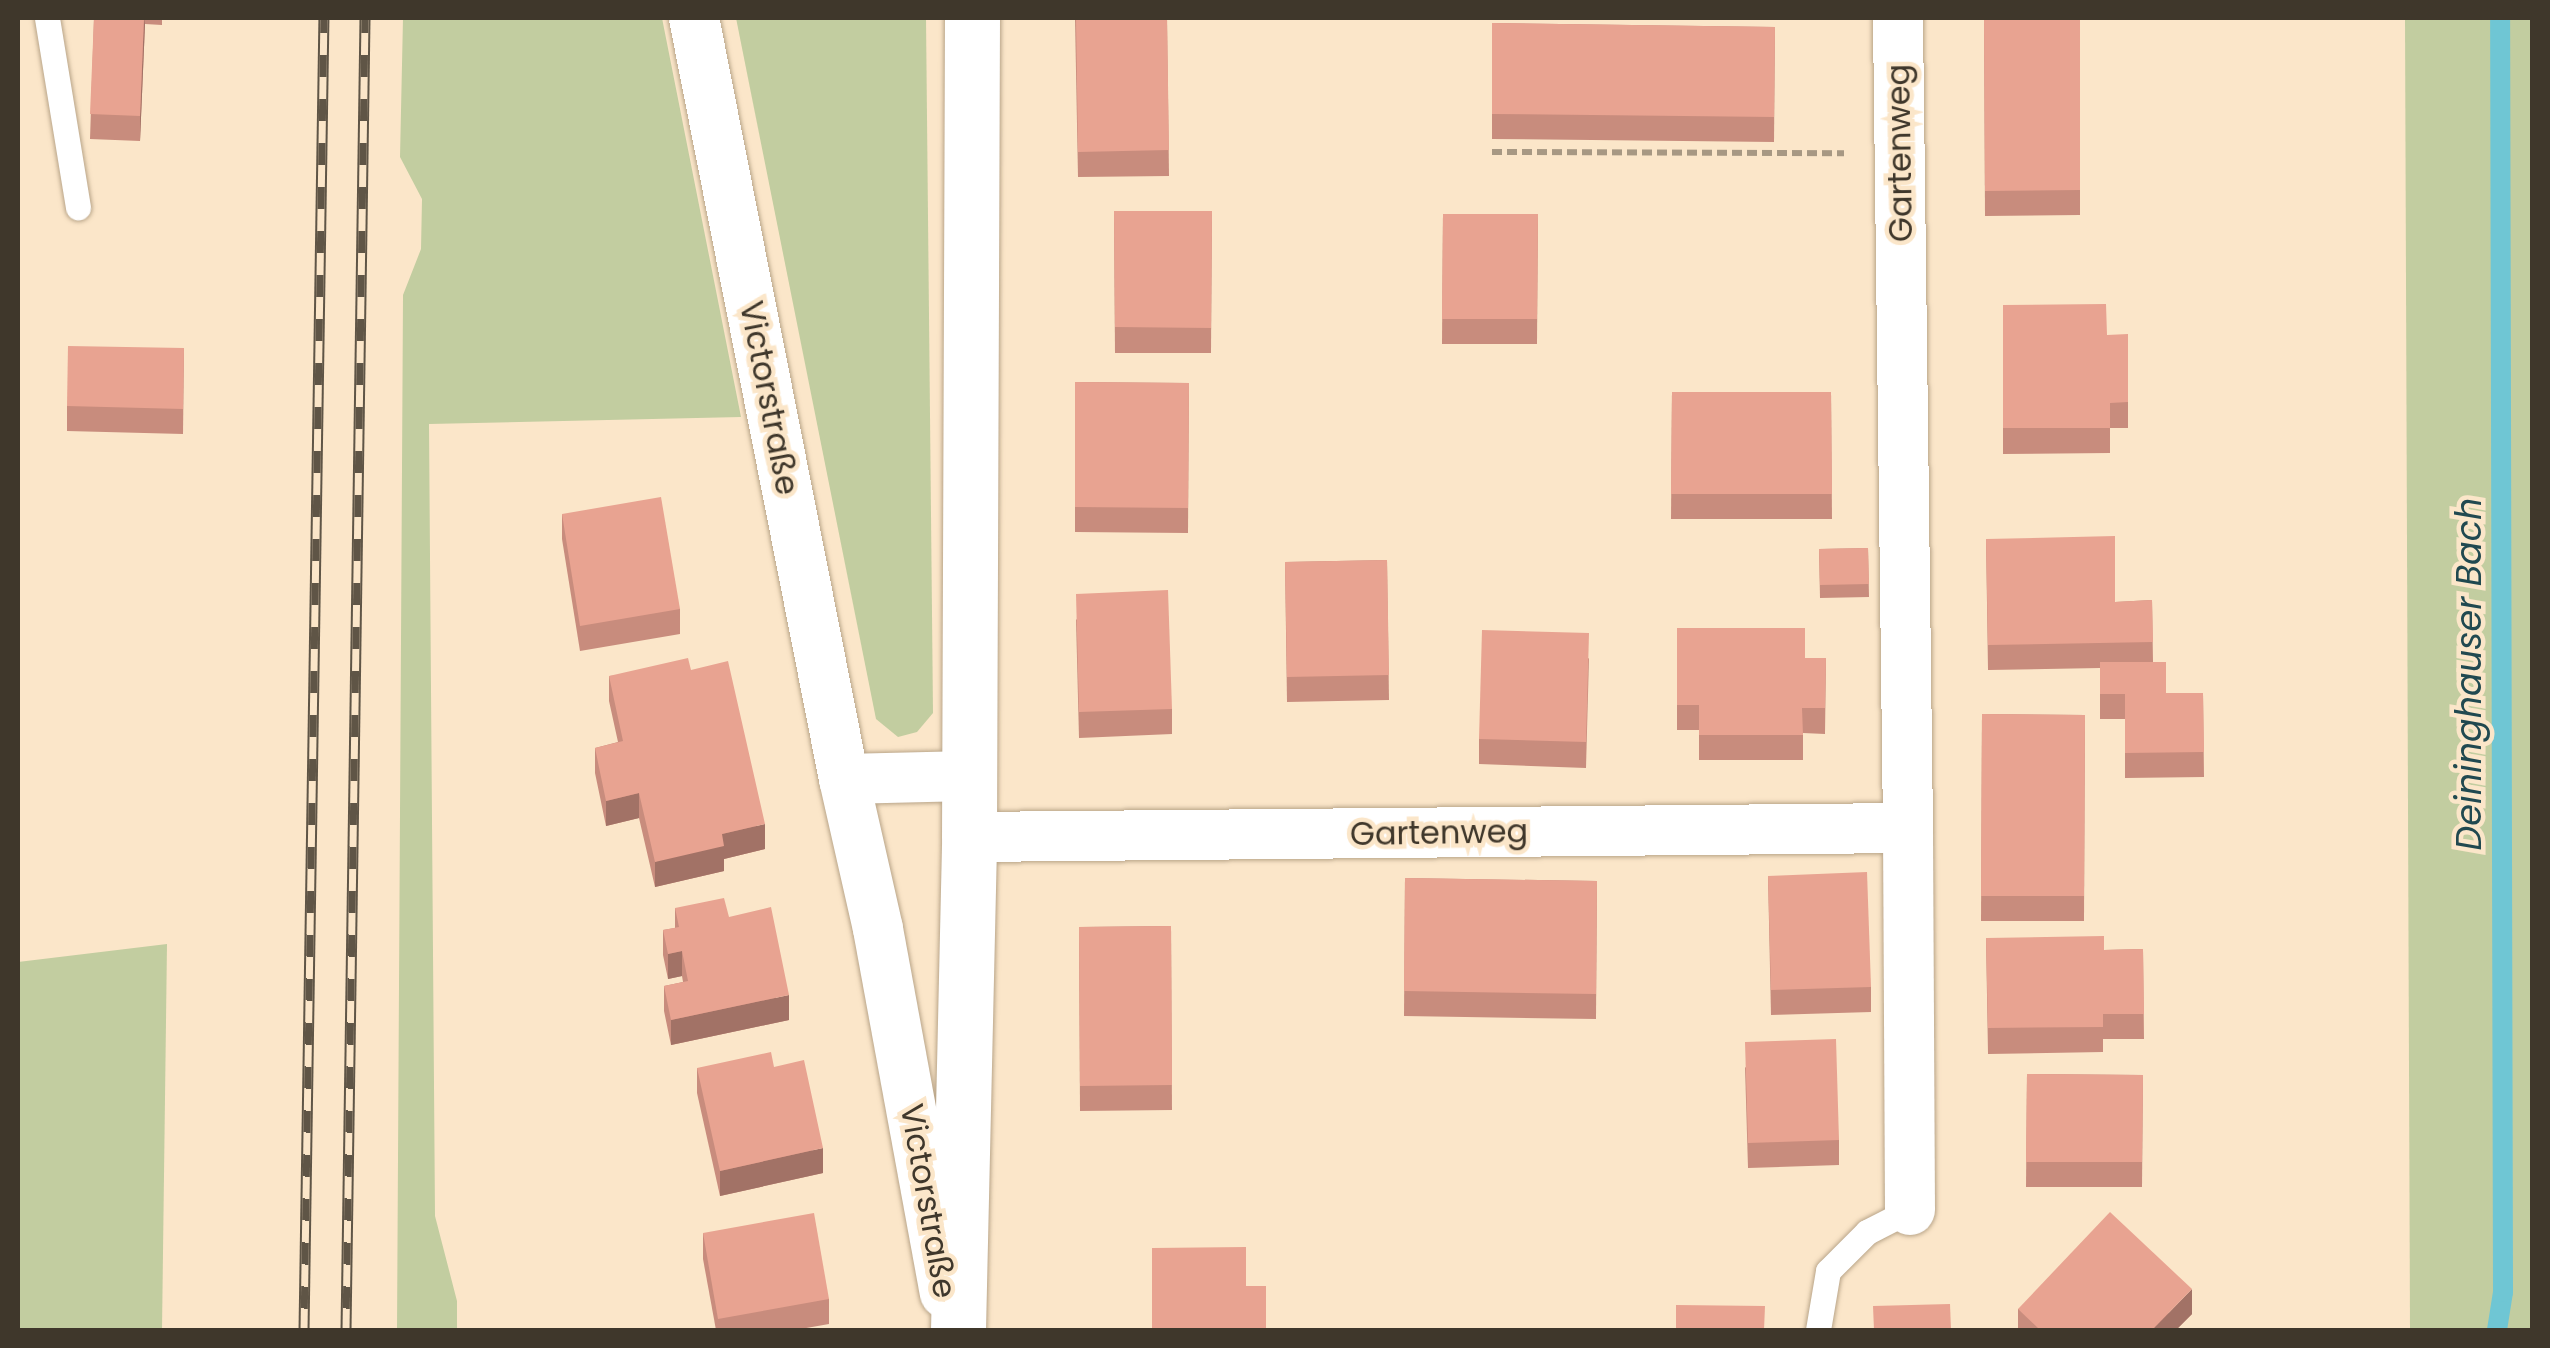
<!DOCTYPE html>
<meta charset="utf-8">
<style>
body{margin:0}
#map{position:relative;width:2550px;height:1348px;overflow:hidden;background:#fbe6c9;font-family:Poppins,sans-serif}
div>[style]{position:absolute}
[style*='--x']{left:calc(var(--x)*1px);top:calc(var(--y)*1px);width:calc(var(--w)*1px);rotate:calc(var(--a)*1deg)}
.green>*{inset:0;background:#c2cda0}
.stream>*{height:20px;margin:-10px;padding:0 10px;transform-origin:10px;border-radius:10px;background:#6fc6d4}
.path>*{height:6px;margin-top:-3px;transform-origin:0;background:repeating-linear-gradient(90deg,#a79883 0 10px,transparent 0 15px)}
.roads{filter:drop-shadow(0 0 2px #b9a589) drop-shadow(0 0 2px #b9a589)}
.service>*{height:25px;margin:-12.5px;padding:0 12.5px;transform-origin:12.5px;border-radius:12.5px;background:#fff}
.minor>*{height:50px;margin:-25px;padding:0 25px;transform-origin:25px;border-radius:25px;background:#fff}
.tertiary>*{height:55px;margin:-27.5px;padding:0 27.5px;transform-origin:27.5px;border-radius:27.5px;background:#fff}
.rail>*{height:11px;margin-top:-5.5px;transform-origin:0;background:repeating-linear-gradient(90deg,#fbe6c9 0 22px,#5f5546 0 44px);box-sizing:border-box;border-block:2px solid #5f5546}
.wall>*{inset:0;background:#c88c7d}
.shaded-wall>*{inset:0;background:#a27266}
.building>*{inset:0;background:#e8a391}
span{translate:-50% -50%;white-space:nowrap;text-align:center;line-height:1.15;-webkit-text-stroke:9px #fbe6c9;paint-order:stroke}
.street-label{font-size:32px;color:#3f372b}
.water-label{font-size:35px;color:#214950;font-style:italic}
.frame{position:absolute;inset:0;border:20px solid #3f372b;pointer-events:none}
</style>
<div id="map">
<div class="green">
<div style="clip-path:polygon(403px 18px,662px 18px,741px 417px,429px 424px,435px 1216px,457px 1301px,457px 1330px,397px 1330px,403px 295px,421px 249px,422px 199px,400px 157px)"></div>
<div style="clip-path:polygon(736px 18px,926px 18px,933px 713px,917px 732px,898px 737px,876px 719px)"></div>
<div style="clip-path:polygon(2405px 18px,2532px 18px,2532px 1330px,2410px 1330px)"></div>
<div style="clip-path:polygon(167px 944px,162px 1330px,18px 1330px,18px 962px)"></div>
</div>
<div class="stream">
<div style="--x:2497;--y:1330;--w:38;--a:-81"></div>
<div style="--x:2503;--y:1292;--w:1274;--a:-90.13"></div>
</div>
<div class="path">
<div style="--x:1492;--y:152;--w:352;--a:0.2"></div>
</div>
<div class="roads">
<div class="service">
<div style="--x:47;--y:18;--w:192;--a:80.7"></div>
<div style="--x:1818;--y:1330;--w:60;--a:-80.4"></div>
<div style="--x:1828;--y:1271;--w:55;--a:-45"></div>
<div style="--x:1867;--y:1232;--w:48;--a:-27.1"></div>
</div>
<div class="minor">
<div style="--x:694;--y:18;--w:776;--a:78.85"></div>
<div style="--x:844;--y:779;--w:154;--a:77.2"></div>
<div style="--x:878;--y:929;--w:370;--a:79.6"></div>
<div style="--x:844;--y:779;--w:125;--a:-1.4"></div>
<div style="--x:1908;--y:828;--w:382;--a:89.7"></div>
<div style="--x:969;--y:837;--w:939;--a:-0.55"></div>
<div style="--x:1908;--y:828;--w:810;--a:-90.71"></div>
</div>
<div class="tertiary">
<div style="--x:958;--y:1330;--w:493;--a:-88.7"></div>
<div style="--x:969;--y:837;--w:819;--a:-89.79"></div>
</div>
</div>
<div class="rail">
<div style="--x:304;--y:1330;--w:1312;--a:-89.13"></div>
<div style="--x:346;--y:1330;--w:1312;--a:-89.17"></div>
</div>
<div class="wall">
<div style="clip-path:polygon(94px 18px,162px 18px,162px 25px,145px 24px,140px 141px,90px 139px)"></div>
<div style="clip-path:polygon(1075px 18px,1167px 18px,1169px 176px,1078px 177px)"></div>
<div style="clip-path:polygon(1984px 18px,2080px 18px,2080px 215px,1985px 216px)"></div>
<div style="clip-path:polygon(1492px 23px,1775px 27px,1774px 142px,1492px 139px)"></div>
<div style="clip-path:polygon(1114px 211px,1212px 211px,1211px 353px,1115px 353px)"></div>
<div style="clip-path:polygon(1443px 214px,1538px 214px,1537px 344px,1442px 344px)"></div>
<div style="clip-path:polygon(2003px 305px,2107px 335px,2128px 335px,2128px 428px,2110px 428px,2110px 453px,2003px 454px)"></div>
<div style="clip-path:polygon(184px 348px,183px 434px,67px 431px,67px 406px)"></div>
<div style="clip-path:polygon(1075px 382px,1189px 383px,1188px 533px,1075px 532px)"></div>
<div style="clip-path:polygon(1672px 392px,1831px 392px,1832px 519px,1671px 519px)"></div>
<div style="clip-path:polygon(562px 514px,680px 609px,680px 634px,580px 651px,562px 539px)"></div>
<div style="clip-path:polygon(1986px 539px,2115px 602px,2152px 600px,2153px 662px,2166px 693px,2203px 693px,2204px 777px,2125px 778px,2125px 719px,2100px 719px,2100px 668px,1988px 670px)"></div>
<div style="clip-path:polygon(1868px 548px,1869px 597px,1820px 598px,1819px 549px)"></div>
<div style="clip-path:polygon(1387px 560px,1389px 700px,1287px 702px,1285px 562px)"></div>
<div style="clip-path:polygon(1076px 619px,1172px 709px,1172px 734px,1079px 738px)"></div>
<div style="clip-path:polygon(1677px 628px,1805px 658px,1826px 658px,1825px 734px,1803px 733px,1803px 760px,1699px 760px,1699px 730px,1677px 730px)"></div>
<div style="clip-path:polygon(1589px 658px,1586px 768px,1479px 764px,1479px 739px)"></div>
<div style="clip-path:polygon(691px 670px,765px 849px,724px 859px,724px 871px,655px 887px,639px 818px,606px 826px,595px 773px,595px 748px,618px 742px,609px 701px,609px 676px)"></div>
<div style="clip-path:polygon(1982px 714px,2085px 715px,2084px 921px,1981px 921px)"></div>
<div style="clip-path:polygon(1768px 876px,1871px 987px,1871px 1012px,1771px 1015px)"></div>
<div style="clip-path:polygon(1405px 878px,1597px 881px,1596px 1019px,1404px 1016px)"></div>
<div style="clip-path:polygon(675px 908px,729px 917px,789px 1020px,671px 1045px,664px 1011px,664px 986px,683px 982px,682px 976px,668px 979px,663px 955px,663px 930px,675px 928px)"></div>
<div style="clip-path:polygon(1171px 926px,1172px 1110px,1080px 1111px,1079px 927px)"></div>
<div style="clip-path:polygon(1986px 938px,2104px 950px,2143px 949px,2144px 1039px,2103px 1039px,2103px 1052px,1988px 1054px)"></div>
<div style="clip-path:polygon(774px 1067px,823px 1173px,720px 1196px,697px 1093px,697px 1068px)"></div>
<div style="clip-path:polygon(1745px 1067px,1839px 1140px,1839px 1165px,1748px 1168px)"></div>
<div style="clip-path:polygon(2027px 1074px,2143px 1075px,2142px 1187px,2026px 1187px)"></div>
<div style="clip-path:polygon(703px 1233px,829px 1299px,829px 1324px,795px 1330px,716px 1330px,703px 1259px)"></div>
<div style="clip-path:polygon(2018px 1309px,2192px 1314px,2176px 1330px,2018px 1330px)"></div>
</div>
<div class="shaded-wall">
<div style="clip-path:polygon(144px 18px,145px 24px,140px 141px,140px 116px)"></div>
<div style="clip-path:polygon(639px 793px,639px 818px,606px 826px,606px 801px)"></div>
<div style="clip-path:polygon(765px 824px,765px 849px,724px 859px,724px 871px,655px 887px,655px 862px,722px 834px)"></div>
<div style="clip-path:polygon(682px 951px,682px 976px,668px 979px,668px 954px)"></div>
<div style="clip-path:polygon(789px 995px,789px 1020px,671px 1045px,671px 1020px)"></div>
<div style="clip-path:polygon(823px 1148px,823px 1173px,720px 1196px,720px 1171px)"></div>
<div style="clip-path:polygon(2192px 1289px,2192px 1314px,2176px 1330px,2152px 1330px)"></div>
</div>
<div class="building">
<div style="clip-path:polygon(94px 18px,144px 18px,140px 116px,90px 114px)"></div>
<div style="clip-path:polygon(1076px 18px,1167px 18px,1169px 150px,1078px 152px)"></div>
<div style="clip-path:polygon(1984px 18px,2080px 18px,2080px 190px,1985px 191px)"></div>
<div style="clip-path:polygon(1492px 23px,1775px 27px,1774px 117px,1492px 114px)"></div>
<div style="clip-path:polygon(1114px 211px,1212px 211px,1211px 328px,1115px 327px)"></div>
<div style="clip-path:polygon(1443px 214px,1538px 214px,1537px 319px,1442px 319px)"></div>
<div style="clip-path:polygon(2106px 304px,2107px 335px,2128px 334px,2128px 402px,2110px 403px,2110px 428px,2003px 428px,2003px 305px)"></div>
<div style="clip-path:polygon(68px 346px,184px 348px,183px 409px,67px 406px)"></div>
<div style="clip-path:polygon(1075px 382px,1189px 383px,1188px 508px,1075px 507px)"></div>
<div style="clip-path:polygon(1672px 392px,1831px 392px,1832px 494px,1671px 494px)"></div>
<div style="clip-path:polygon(661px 497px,680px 609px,580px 626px,562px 514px)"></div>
<div style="clip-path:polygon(2115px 536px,2115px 602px,2152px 600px,2153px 642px,1988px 645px,1986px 539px)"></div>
<div style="clip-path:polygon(1868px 548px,1869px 584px,1820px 585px,1819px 549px)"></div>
<div style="clip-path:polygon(1387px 560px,1389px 675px,1287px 677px,1285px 562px)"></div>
<div style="clip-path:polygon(1168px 590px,1172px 709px,1079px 712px,1076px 594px)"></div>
<div style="clip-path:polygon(1677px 628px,1805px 628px,1805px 658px,1826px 658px,1825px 708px,1802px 708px,1803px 735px,1699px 735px,1699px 705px,1677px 705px)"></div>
<div style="clip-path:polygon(1482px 630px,1589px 633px,1586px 742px,1479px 739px)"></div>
<div style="clip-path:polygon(688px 658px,691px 670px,728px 661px,765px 824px,722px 834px,724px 846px,655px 862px,639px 793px,606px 801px,595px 748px,623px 741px,609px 676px)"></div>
<div style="clip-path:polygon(2100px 662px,2166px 662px,2166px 693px,2203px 693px,2204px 752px,2125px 753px,2125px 694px,2100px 694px)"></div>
<div style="clip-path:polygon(1982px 714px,2085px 715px,2084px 896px,1981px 896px)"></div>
<div style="clip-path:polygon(1867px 872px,1871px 987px,1771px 990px,1768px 876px)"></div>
<div style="clip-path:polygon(1405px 878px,1597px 881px,1596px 994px,1404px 991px)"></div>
<div style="clip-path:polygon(724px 898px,729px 917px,771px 907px,789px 995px,671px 1020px,664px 986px,688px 981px,682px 951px,668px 954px,663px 930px,679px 927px,675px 908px)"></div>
<div style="clip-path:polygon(1171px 926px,1172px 1085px,1080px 1086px,1079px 927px)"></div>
<div style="clip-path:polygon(2104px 936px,2104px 950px,2143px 949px,2144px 1014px,2103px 1014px,2103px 1027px,1988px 1028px,1986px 938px)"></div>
<div style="clip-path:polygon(1836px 1039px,1839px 1140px,1748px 1143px,1745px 1042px)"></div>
<div style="clip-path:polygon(771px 1052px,774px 1067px,804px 1060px,823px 1148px,720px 1171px,697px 1068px)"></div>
<div style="clip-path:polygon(2027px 1074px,2143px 1075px,2142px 1162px,2026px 1162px)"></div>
<div style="clip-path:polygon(2110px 1212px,2192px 1289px,2152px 1330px,2040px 1330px,2018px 1309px)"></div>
<div style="clip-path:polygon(814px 1213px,829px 1299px,718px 1319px,703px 1233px)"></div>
<div style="clip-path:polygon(1246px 1247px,1246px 1286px,1266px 1286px,1266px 1330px,1152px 1330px,1152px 1248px)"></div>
<div style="clip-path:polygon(1950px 1304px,1951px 1330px,1874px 1330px,1873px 1306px)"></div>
<div style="clip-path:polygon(1676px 1305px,1765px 1306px,1764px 1330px,1676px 1330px)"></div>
</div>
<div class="street-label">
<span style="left:1900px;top:153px;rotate:-91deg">Gartenweg</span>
<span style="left:769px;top:398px;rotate:79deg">Victorstraße</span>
<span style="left:1439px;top:833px;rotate:-1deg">Gartenweg</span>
<span style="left:928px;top:1201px;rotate:80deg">Victorstraße</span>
</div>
<div class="water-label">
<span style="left:2469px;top:674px;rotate:-90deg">Deininghauser Bach</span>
</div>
<div class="frame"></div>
</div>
